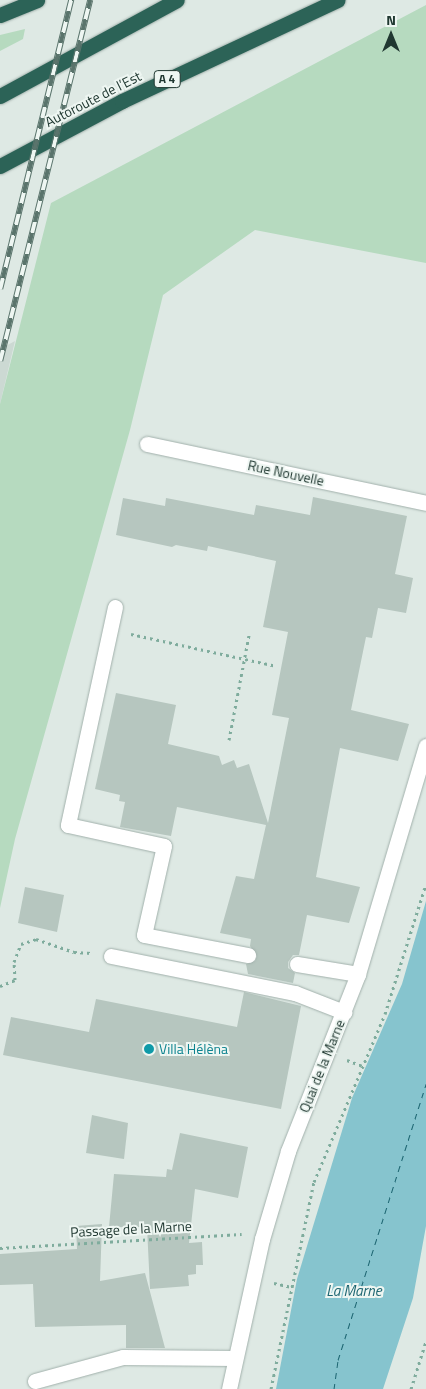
<!DOCTYPE html>
<meta charset="utf-8">
<style>
body{margin:0}
#map{position:relative;width:426px;height:1389px;overflow:hidden;background:#dee9e4;font-family:"Titillium Web",sans-serif}
div>[style]{position:absolute}
[style*='--x']{left:calc(var(--x)*1px);top:calc(var(--y)*1px);width:calc(var(--w)*1px);rotate:calc(var(--a)*1deg)}
.built>*{inset:0;background:#ccd9d3}
.green>*{inset:0;background:#b6dabf}
.water>*{inset:0;background:#86c4ce}
.ferry>*{height:1px;margin-top:-0.5px;transform-origin:0;background:repeating-linear-gradient(90deg,#1c6571 0 6px,transparent 0 11px)}
.building>*{inset:0;background:#b6c6bf}
.path>*{height:3px;margin-top:-1.5px;transform-origin:0;background:repeating-linear-gradient(90deg,#7fac9d 0 2.5px,transparent 0 6.5px)}
.roads{filter:drop-shadow(0 0 1px #a1b0ab) drop-shadow(0 0 1px #a1b0ab)}
.lane>*{height:15px;margin:-7.5px;padding:0 7.5px;transform-origin:7.5px;border-radius:7.5px;background:#fff}
.street>*{height:15px;margin:-7.5px;padding:0 7.5px;transform-origin:7.5px;border-radius:7.5px;background:#fff}
.highway>*{height:15px;margin:-7.5px;padding:0 7.5px;transform-origin:7.5px;border-radius:7.5px;background:#2c6357}
.rail>*{height:5.5px;margin-top:-2.75px;transform-origin:0;background:repeating-linear-gradient(90deg,#eef6f2 0 11px,#5a746c 0 22px);box-sizing:border-box;border-block:1px solid #5a746c}
.dots>*{width:14px;height:14px;translate:-50% -50%;box-sizing:border-box;border:2px solid #eef6f2;border-radius:50%}
span{translate:-50% -50%;white-space:nowrap;text-align:center;line-height:1.15;-webkit-text-stroke:4px #eef6f2;paint-order:stroke}
.shield-label span{padding:1px 4px;background:#eef6f2;border:1px solid;border-radius:4px;-webkit-text-stroke-width:0}
.shield-label{font-size:12px;color:#203831;font-weight:700}
.street-label{font-size:14px;color:#203831}
.culture-label{font-size:14px;color:#0d838f}
.left{translate:0 -50%;text-align:left}
.water-label{font-size:15px;color:#1c6571;font-style:italic}
.north{position:absolute;left:366px;top:10px;width:50px;height:50px;-webkit-text-stroke:4px #eef6f2;paint-order:stroke;rotate:0deg;font-size:14px;font-weight:700;line-height:20px;text-align:center;color:#203831}
.north::after{content:'';display:block;margin:auto;width:18px;height:22px;background:#203831;clip-path:polygon(50% 0,100% 100%,50% 72%,0 100%)}
</style>
<div id="map">
<div class="built">
<div style="clip-path:polygon(15px 341px,0 404px,0 349px)"></div>
</div>
<div class="green">
<div style="clip-path:polygon(426px 5px,426px 263px,255px 230px,163px 295px,130px 430px,15px 839px,0 908px,0 404px,51px 203px)"></div>
<div style="clip-path:polygon(25px 29px,23px 39px,0 51px,0 35px)"></div>
</div>
<div class="water">
<div style="clip-path:polygon(426px 901px,426px 1226px,413px 1298px,383px 1389px,276px 1389px,297px 1279px,352px 1098px,402px 984px)"></div>
</div>
<div class="ferry">
<div style="--x:334;--y:1389;--w:29;--a:-82"></div>
<div style="--x:338;--y:1360;--w:290;--a:-72.3"></div>
</div>
<div class="building">
<div style="clip-path:polygon(313px 497px,407px 516px,395px 574px,413px 578px,406px 613px,378px 608px,372px 638px,366px 637px,351px 710px,409px 724px,398px 761px,340px 748px,316px 877px,360px 887px,349px 923px,307px 915px,299px 955px,293px 955px,288px 962px,288px 968px,295px 973px,293px 983px,248px 974px,246px 964px,255px 961px,257px 956px,250px 946px,251px 939px,220px 933px,236px 876px,254px 879px,266px 825px,177px 807px,171px 836px,120px 827px,125px 802px,119px 801px,120px 795px,95px 789px,116px 693px,176px 705px,168px 744px,219px 756px,222px 765px,234px 760px,237px 768px,249px 764px,268px 823px,289px 718px,272px 715px,288px 632px,263px 627px,276px 561px,208px 546px,207px 551px,176px 545px,172px 547px,116px 535px,123px 498px,165px 506px,166px 498px,254px 515px,256px 505px,310px 515px)"></div>
<div style="clip-path:polygon(25px 887px,64px 895px,57px 932px,18px 923px)"></div>
<div style="clip-path:polygon(244px 992px,301px 1006px,281px 1109px,3px 1055px,11px 1017px,89px 1032px,96px 999px,237px 1027px)"></div>
<div style="clip-path:polygon(92px 1115px,128px 1123px,124px 1159px,86px 1153px)"></div>
<div style="clip-path:polygon(180px 1133px,248px 1147px,238px 1198px,195px 1189px,189px 1243px,202px 1242px,203px 1265px,196px 1265px,196px 1274px,188px 1275px,189px 1286px,150px 1289px,147px 1227px,109px 1227px,114px 1174px,166px 1177px,167px 1169px,172px 1170px)"></div>
<div style="clip-path:polygon(102px 1224px,100px 1281px,145px 1273px,165px 1348px,126px 1348px,126px 1325px,35px 1327px,33px 1284px,0 1285px,0 1254px,77px 1249px,76px 1226px)"></div>
</div>
<div class="path">
<div style="--x:131;--y:634;--w:148;--a:12.4"></div>
<div style="--x:229;--y:740;--w:107;--a:-79.2"></div>
<div style="--x:0;--y:986;--w:16;--a:-22"></div>
<div style="--x:15;--y:980;--w:18;--a:-93"></div>
<div style="--x:14;--y:962;--w:19;--a:-69"></div>
<div style="--x:21;--y:944;--w:16;--a:-18"></div>
<div style="--x:36;--y:939;--w:40;--a:18.9"></div>
<div style="--x:74;--y:952;--w:18;--a:3"></div>
<div style="--x:347;--y:1060;--w:17;--a:21"></div>
<div style="--x:0;--y:1248;--w:242;--a:-3.3"></div>
<div style="--x:274;--y:1283;--w:17;--a:13"></div>
<div style="--x:271;--y:1389;--w:211;--a:-78.3"></div>
<div style="--x:314;--y:1182;--w:182;--a:-67.1"></div>
<div style="--x:385;--y:1014;--w:136;--a:-72.5"></div>
<div style="--x:411;--y:1389;--w:50;--a:-72.6"></div>
</div>
<div class="roads">
<div class="lane">
<div style="--x:147;--y:444;--w:285;--a:11.9"></div>
<div style="--x:115;--y:607;--w:223;--a:102.2"></div>
<div style="--x:68;--y:825;--w:98;--a:12.3"></div>
<div style="--x:164;--y:846;--w:91;--a:102.7"></div>
<div style="--x:144;--y:935;--w:106;--a:10.9"></div>
<div style="--x:111;--y:956;--w:188;--a:11.4"></div>
<div style="--x:295;--y:993;--w:53;--a:21.2"></div>
<div style="--x:297;--y:964;--w:62;--a:9.3"></div>
<div style="--x:35;--y:1381;--w:91;--a:-15.3"></div>
<div style="--x:123;--y:1357;--w:112;--a:0.5"></div>
</div>
<div class="street">
<div style="--x:229;--y:1389;--w:154;--a:-77.6"></div>
<div style="--x:262;--y:1239;--w:92;--a:-73.5"></div>
<div style="--x:288;--y:1151;--w:190;--a:-68.4"></div>
<div style="--x:358;--y:974;--w:238;--a:-73.4"></div>
</div>
<div class="highway">
<div style="--x:0;--y:15;--w:40;--a:-22"></div>
<div style="--x:0;--y:96;--w:201;--a:-28.5"></div>
<div style="--x:0;--y:166;--w:138;--a:-28"></div>
<div style="--x:122;--y:101;--w:238;--a:-25.1"></div>
</div>
</div>
<div class="rail">
<div style="--x:0;--y:289;--w:298;--a:-76.2"></div>
<div style="--x:0;--y:361;--w:372;--a:-76"></div>
</div>
<div class="dots">
<div style="left:149px;top:1049px;background:#0f9aa8"></div>
</div>
<div class="shield-label">
<span style="left:167px;top:79px">A 4</span>
</div>
<div class="street-label">
<span style="left:93px;top:99px;rotate:-27deg">Autoroute de l’Est</span>
<span style="left:286px;top:473px;rotate:12deg">Rue Nouvelle</span>
<span style="left:322px;top:1066px;rotate:-68deg">Quai de la Marne</span>
<span style="left:131px;top:1229px;rotate:-3deg">Passage de la Marne</span>
</div>
<div class="culture-label">
<span class="left" style="left:159px;top:1049px">Villa Hélèna</span>
</div>
<div class="water-label">
<span style="left:354px;top:1291px">La Marne</span>
</div>
<div class="north">N</div>
</div>
